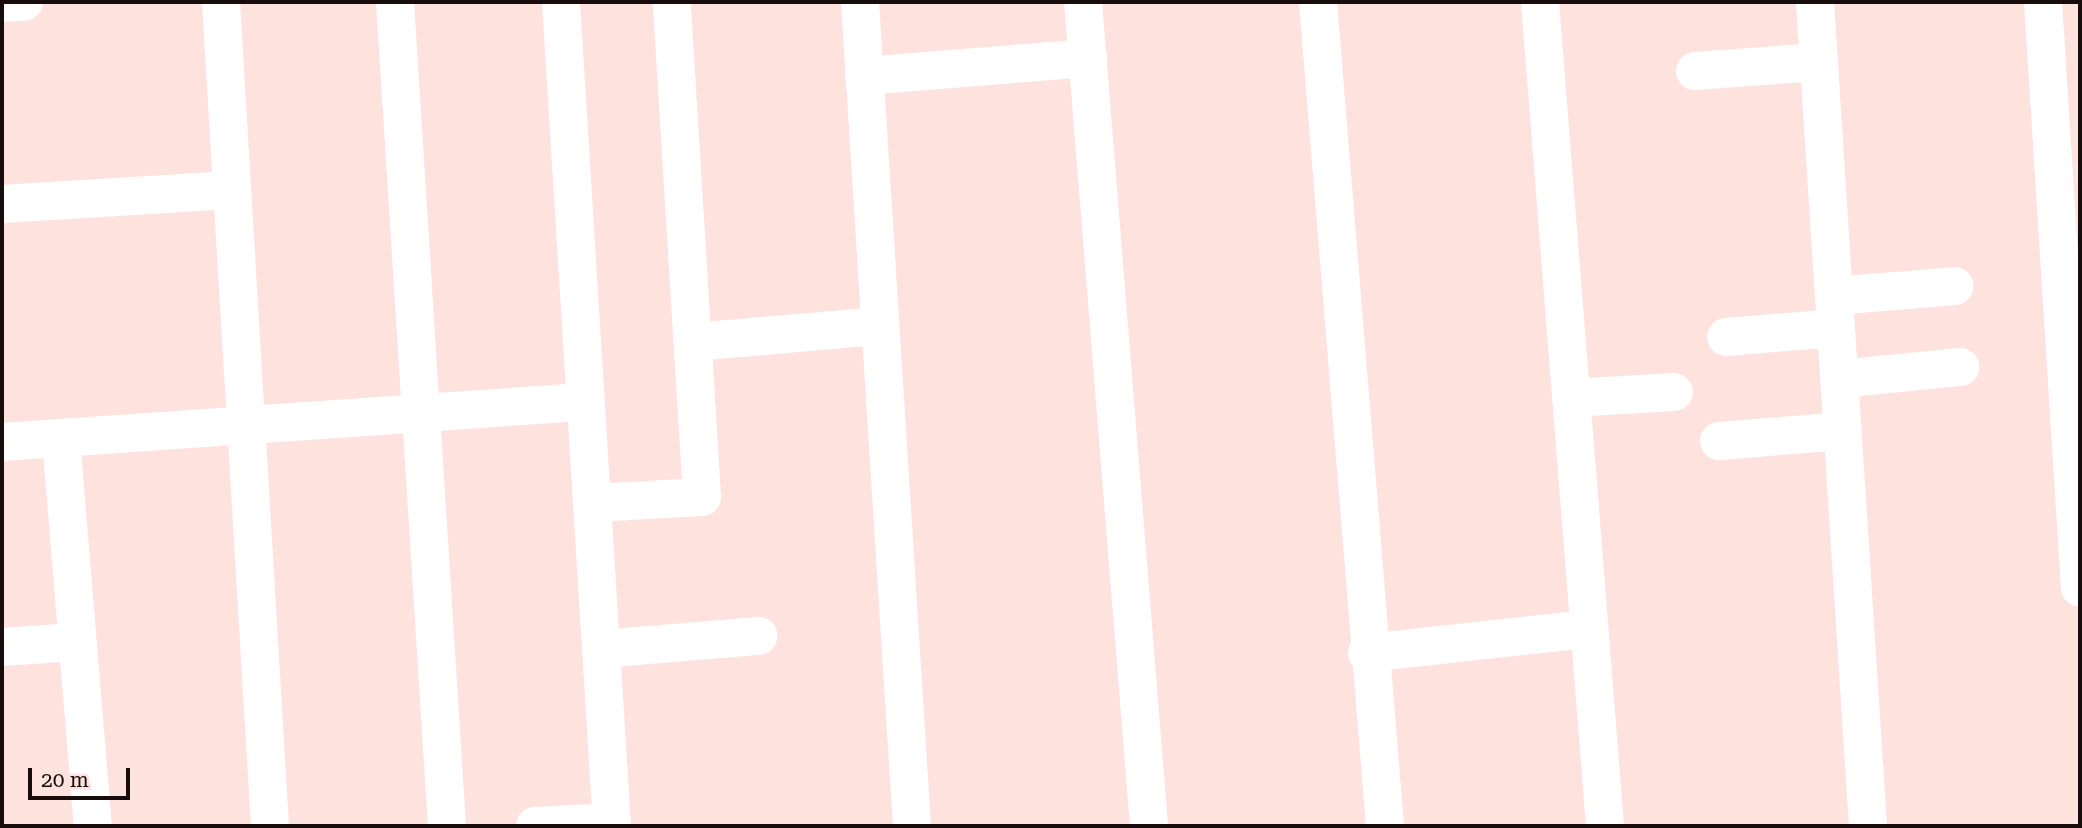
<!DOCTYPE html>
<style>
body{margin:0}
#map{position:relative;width:2082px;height:828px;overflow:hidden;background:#fde2de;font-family:"Roboto Serif",serif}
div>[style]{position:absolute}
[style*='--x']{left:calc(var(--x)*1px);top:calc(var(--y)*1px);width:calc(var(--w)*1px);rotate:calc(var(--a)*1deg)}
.minor>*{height:38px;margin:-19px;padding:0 19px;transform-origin:19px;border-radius:19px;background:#fff}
span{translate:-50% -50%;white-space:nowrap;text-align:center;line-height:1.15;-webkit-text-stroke:7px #fde2de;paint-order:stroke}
.frame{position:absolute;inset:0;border:4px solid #180d0c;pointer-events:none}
.scale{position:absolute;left:28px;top:768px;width:102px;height:32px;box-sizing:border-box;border:4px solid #180d0c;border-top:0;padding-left:9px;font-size:21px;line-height:24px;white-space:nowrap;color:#180d0c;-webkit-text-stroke:5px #fde2de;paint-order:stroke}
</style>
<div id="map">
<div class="minor">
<div style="--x:221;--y:2;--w:825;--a:86.6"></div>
<div style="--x:395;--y:2;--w:826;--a:86.39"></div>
<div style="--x:561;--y:2;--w:826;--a:86.46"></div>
<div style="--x:860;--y:2;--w:826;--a:86.39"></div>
<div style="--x:1083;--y:2;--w:827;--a:85.42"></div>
<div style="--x:1318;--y:2;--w:827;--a:85.35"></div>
<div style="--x:1540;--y:2;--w:827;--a:85.49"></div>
<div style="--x:1815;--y:2;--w:826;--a:86.32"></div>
<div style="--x:2043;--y:2;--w:587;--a:86.39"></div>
<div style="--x:2;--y:3;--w:22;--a:-3"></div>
<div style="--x:1695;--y:71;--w:124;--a:-4.2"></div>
<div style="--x:864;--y:76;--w:225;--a:-4.6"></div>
<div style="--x:2;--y:204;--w:230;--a:-3.5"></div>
<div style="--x:1834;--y:296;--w:121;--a:-4.7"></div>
<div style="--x:1726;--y:337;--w:110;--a:-4.7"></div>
<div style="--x:693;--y:342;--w:188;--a:-4.9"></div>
<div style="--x:1839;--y:379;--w:122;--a:-5.7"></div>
<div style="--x:1571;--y:398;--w:103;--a:-3.3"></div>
<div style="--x:61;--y:439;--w:388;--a:85.3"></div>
<div style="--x:1719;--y:441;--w:124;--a:-4.6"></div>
<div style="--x:2;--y:442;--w:581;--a:-3.95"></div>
<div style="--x:593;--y:503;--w:109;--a:-3.2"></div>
<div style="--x:702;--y:497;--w:496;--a:-93.5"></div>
<div style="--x:2;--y:647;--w:73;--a:-3.9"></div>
<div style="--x:602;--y:649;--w:157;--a:-4.8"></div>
<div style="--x:1367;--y:653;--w:223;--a:-6.2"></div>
<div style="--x:535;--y:826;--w:77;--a:-3"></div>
</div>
<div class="frame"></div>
<div class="scale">20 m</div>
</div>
